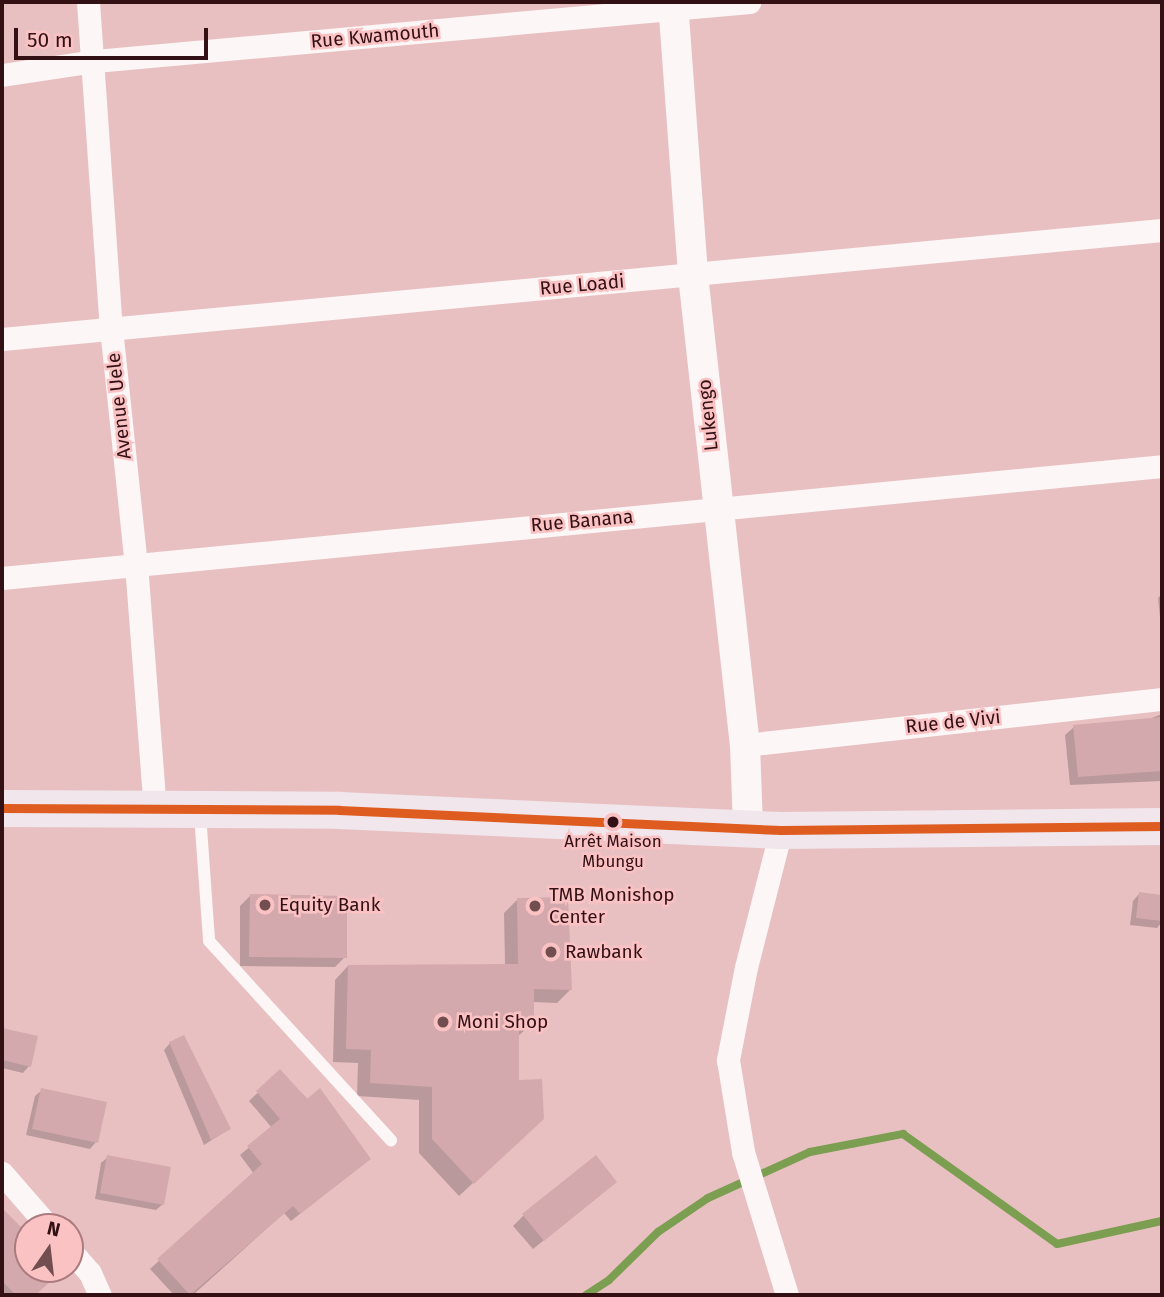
<!DOCTYPE html>
<meta charset="utf-8">
<style>
body{margin:0}
#map{position:relative;width:1164px;height:1297px;overflow:hidden;background:#e8c0c2;font-family:"Fira Sans",sans-serif}
div>[style]{position:absolute}
[style*='--x']{left:calc(var(--x)*1px);top:calc(var(--y)*1px);width:calc(var(--w)*1px);rotate:calc(var(--a)*1deg)}
.shadow>*{inset:0;background:#0003}
.stream>*{height:8px;margin:-4px;padding:0 4px;transform-origin:4px;border-radius:4px;background:#7b9e50}
.building>*{inset:0;background:#d4a9ad}
.service>*{height:12px;margin:-6px;padding:0 6px;transform-origin:6px;border-radius:6px;background:#fcf6f6}
.minor>*{height:23px;margin:-11.5px;padding:0 11.5px;transform-origin:11.5px;border-radius:11.5px;background:#fcf6f6}
.tertiary>*{height:30px;margin:-15px;padding:0 15px;transform-origin:15px;border-radius:15px;background:#fcf6f6}
.primary>*{height:37px;margin:-18.5px;padding:0 18.5px;transform-origin:18.5px;border-radius:18.5px;background:#f0e6ec}
.bus-1>*{height:9px;margin:-4.5px;padding:0 4.5px;transform-origin:4.5px;border-radius:4.5px;background:#df5c21}
.dots>*{width:19px;height:19px;translate:-50% -50%;box-sizing:border-box;border:4px solid #fbc2c4;border-radius:50%}
span{translate:-50% -50%;white-space:nowrap;text-align:center;line-height:1.15;-webkit-text-stroke:5px #fbc2c4;paint-order:stroke}
.bus-label{font-size:17px;color:#321014}
.street-label{font-size:19px;color:#321014}
.poi-label{font-size:19px;color:#321014}
.left{translate:0 -50%;text-align:left}
.frame{position:absolute;inset:0;border:4px solid #321014;pointer-events:none}
.north{position:absolute;left:14px;top:1213px;width:70px;height:70px;box-sizing:border-box;background:#fbc2c4;border:2px solid #ab7b7e;border-radius:50%;rotate:14deg;font-size:19px;font-weight:700;line-height:28px;text-align:center;color:#321014}
.north::after{content:'';display:block;margin:auto;width:24px;height:32px;background:#724e51;clip-path:polygon(50% 0,100% 100%,50% 72%,0 100%)}
.scale{position:absolute;left:14px;top:28px;width:194px;height:32px;box-sizing:border-box;border:4px solid #321014;border-top:0;padding-left:9px;font-size:21px;line-height:24px;white-space:nowrap;color:#321014;-webkit-text-stroke:5px #fbc2c4;paint-order:stroke}
</style>
<div id="map">
<div class="shadow">
<div style="clip-path:polygon(1162px 594px,1162px 637px,1158px 598px)"></div>
<div style="clip-path:polygon(1162px 714px,1162px 781px,1070px 785px,1065px 735px,1074px 727px,1144px 721px)"></div>
<div style="clip-path:polygon(1139px 894px,1162px 897px,1162px 922px,1157px 928px,1130px 925px,1133px 901px)"></div>
<div style="clip-path:polygon(250px 896px,345px 957px,335px 967px,240px 966px,240px 906px)"></div>
<div style="clip-path:polygon(518px 899px,571px 989px,557px 1003px,532px 1002px,533px 1023px,517px 1037px,517px 1082px,528px 1132px,459px 1196px,419px 1153px,419px 1100px,357px 1096px,358px 1063px,333px 1062px,335px 980px,348px 966px,505px 966px,504px 913px)"></div>
<div style="clip-path:polygon(2px 1030px,36px 1037px,29px 1066px,23px 1073px,2px 1068px)"></div>
<div style="clip-path:polygon(170px 1043px,229px 1129px,204px 1145px,164px 1050px)"></div>
<div style="clip-path:polygon(280px 1072px,369px 1159px,291px 1221px,284px 1213px,193px 1295px,174px 1295px,150px 1269px,254px 1174px,240px 1155px,272px 1128px,249px 1101px)"></div>
<div style="clip-path:polygon(42px 1090px,96px 1142px,90px 1149px,26px 1135px,35px 1096px)"></div>
<div style="clip-path:polygon(108px 1157px,163px 1204px,156px 1210px,95px 1199px,101px 1163px)"></div>
<div style="clip-path:polygon(605px 1191px,533px 1249px,513px 1226px,523px 1216px)"></div>
<div style="clip-path:polygon(2px 1210px,28px 1236px,28px 1269px,60px 1269px,34px 1295px,2px 1295px)"></div>
</div>
<div class="stream">
<div style="--x:586;--y:1295;--w:27;--a:-33"></div>
<div style="--x:609;--y:1280;--w:69;--a:-44.4"></div>
<div style="--x:658;--y:1232;--w:60;--a:-34.2"></div>
<div style="--x:708;--y:1198;--w:112;--a:-24.3"></div>
<div style="--x:810;--y:1152;--w:95;--a:-11"></div>
<div style="--x:903;--y:1134;--w:189;--a:35.5"></div>
<div style="--x:1057;--y:1244;--w:107;--a:-12.4"></div>
</div>
<div class="building">
<div style="clip-path:polygon(1162px 717px,1162px 771px,1078px 777px,1073px 725px)"></div>
<div style="clip-path:polygon(1139px 892px,1162px 895px,1162px 921px,1136px 918px)"></div>
<div style="clip-path:polygon(250px 894px,347px 896px,347px 958px,249px 957px)"></div>
<div style="clip-path:polygon(568px 897px,572px 990px,534px 989px,534px 1024px,519px 1024px,519px 1080px,542px 1079px,544px 1119px,474px 1184px,432px 1139px,432px 1087px,370px 1083px,371px 1050px,346px 1049px,348px 965px,518px 964px,517px 898px)"></div>
<div style="clip-path:polygon(2px 1028px,38px 1036px,31px 1067px,2px 1060px)"></div>
<div style="clip-path:polygon(184px 1035px,231px 1129px,211px 1140px,169px 1042px)"></div>
<div style="clip-path:polygon(280px 1069px,307px 1099px,320px 1088px,371px 1159px,300px 1214px,293px 1206px,190px 1295px,157px 1259px,262px 1164px,247px 1146px,280px 1119px,256px 1091px)"></div>
<div style="clip-path:polygon(41px 1088px,107px 1102px,98px 1143px,32px 1129px)"></div>
<div style="clip-path:polygon(107px 1155px,171px 1167px,164px 1205px,100px 1193px)"></div>
<div style="clip-path:polygon(596px 1155px,617px 1182px,544px 1241px,522px 1214px)"></div>
<div style="clip-path:polygon(2px 1208px,28px 1234px,28px 1269px,63px 1269px,36px 1295px,16px 1295px,2px 1281px)"></div>
</div>
<div class="service">
<div style="--x:200;--y:814;--w:127;--a:85.9"></div>
<div style="--x:209;--y:941;--w:270;--a:47.6"></div>
</div>
<div class="minor">
<div style="--x:88;--y:2;--w:327;--a:86"></div>
<div style="--x:111;--y:328;--w:237;--a:84"></div>
<div style="--x:136;--y:564;--w:247;--a:85.6"></div>
<div style="--x:2;--y:75;--w:94;--a:-8.6"></div>
<div style="--x:95;--y:61;--w:657;--a:-5.15"></div>
<div style="--x:2;--y:339;--w:1165;--a:-5.37"></div>
<div style="--x:2;--y:578;--w:1165;--a:-5.51"></div>
<div style="--x:745;--y:745;--w:420;--a:-6.3"></div>
<div style="--x:781;--y:830;--w:141;--a:104.3"></div>
<div style="--x:746;--y:967;--w:95;--a:101"></div>
<div style="--x:728;--y:1060;--w:93;--a:80.7"></div>
<div style="--x:743;--y:1152;--w:150;--a:72.9"></div>
<div style="--x:2;--y:1173;--w:72;--a:49"></div>
<div style="--x:70;--y:1250;--w:30;--a:49"></div>
<div style="--x:90;--y:1273;--w:24;--a:66"></div>
</div>
<div class="tertiary">
<div style="--x:673;--y:2;--w:274;--a:85.8"></div>
<div style="--x:693;--y:275;--w:473;--a:83.7"></div>
<div style="--x:745;--y:745;--w:82;--a:87.9"></div>
</div>
<div class="primary">
<div style="--x:2;--y:808;--w:337;--a:0.3"></div>
<div style="--x:339;--y:810;--w:442;--a:2.6"></div>
<div style="--x:781;--y:830;--w:381;--a:-0.6"></div>
</div>
<div class="bus-1">
<div style="--x:2;--y:808;--w:337;--a:0.3"></div>
<div style="--x:339;--y:810;--w:442;--a:2.6"></div>
<div style="--x:781;--y:830;--w:381;--a:-0.6"></div>
</div>
<div class="dots">
<div style="left:613px;top:822px;background:#321014"></div>
<div style="left:265px;top:905px;background:#724e51"></div>
<div style="left:535px;top:906px;background:#724e51"></div>
<div style="left:551px;top:952px;background:#724e51"></div>
<div style="left:443px;top:1022px;background:#724e51"></div>
</div>
<div class="bus-label">
<span style="left:613px;top:852px">Arrêt Maison<br>Mbungu</span>
</div>
<div class="street-label">
<span style="left:375px;top:36px;rotate:-5deg">Rue Kwamouth</span>
<span style="left:582px;top:285px;rotate:-5deg">Rue Loadi</span>
<span style="left:119px;top:406px;rotate:-96deg">Avenue Uele</span>
<span style="left:708px;top:415px;rotate:-96deg">Lukengo</span>
<span style="left:582px;top:521px;rotate:-5deg">Rue Banana</span>
<span style="left:953px;top:722px;rotate:-6deg">Rue de Vivi</span>
</div>
<div class="poi-label">
<span class="left" style="left:549px;top:906px">TMB Monishop<br>Center</span>
<span class="left" style="left:279px;top:905px">Equity Bank</span>
<span class="left" style="left:565px;top:952px">Rawbank</span>
<span class="left" style="left:457px;top:1022px">Moni Shop</span>
</div>
<div class="frame"></div>
<div class="north">N</div>
<div class="scale">50 m</div>
</div>
